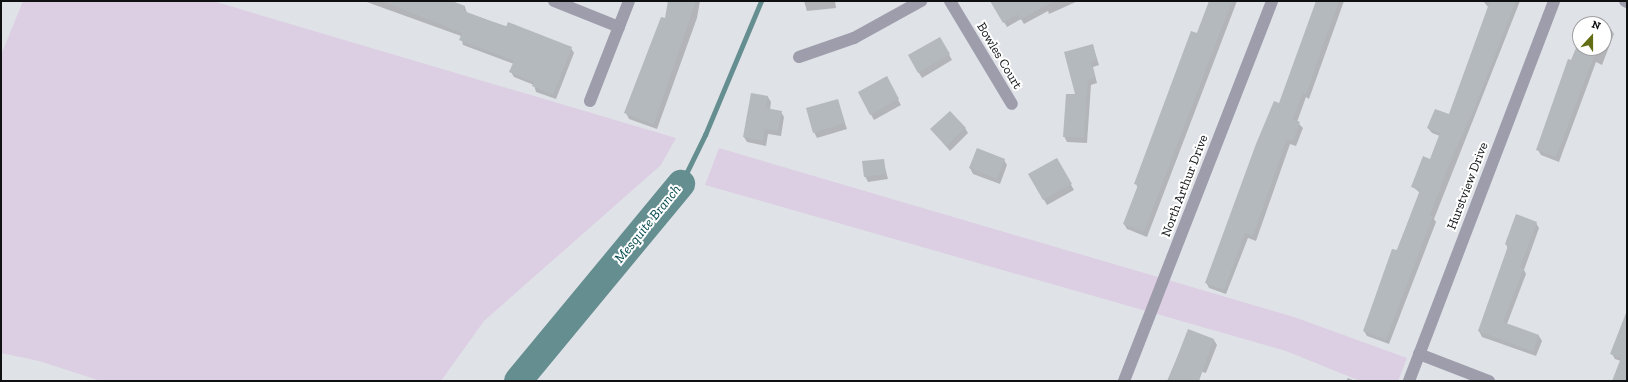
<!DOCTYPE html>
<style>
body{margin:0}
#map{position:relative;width:1628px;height:382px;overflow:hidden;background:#dfe2e7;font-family:"Zilla Slab",serif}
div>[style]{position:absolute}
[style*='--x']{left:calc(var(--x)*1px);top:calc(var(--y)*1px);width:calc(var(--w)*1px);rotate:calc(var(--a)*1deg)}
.green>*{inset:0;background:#ddcfe3}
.shadow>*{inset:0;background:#0003}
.stream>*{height:4.5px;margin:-2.25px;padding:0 2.25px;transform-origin:2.25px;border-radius:2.25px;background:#658e91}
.river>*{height:28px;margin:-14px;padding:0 14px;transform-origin:14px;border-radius:14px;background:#658e91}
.building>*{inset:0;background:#b3b9bc}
.minor>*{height:12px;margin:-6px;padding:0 6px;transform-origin:6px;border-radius:6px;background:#9d9dab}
.tertiary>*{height:12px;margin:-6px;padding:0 6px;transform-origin:6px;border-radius:6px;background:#9d9dab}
span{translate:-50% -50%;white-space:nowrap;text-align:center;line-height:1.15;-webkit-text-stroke:4px #fff;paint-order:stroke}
.street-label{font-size:13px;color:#0f1012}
.water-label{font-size:14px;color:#02474b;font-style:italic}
.frame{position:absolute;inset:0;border:2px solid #0f1012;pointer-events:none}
.north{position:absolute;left:1572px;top:16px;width:40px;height:40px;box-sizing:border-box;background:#fff;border:1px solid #9f9fa0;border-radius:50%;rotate:21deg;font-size:11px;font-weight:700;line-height:16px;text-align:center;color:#0f1012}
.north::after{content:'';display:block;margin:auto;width:14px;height:18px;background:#636d14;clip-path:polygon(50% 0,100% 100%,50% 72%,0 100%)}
</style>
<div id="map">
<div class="green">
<div style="clip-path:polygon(23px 1px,213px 1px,676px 138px,661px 165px,484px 321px,441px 381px,101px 381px,39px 361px,1px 353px,1px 55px)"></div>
<div style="clip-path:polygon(719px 148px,1294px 317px,1407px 358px,1398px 381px,1360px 381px,1286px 351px,705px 185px)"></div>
</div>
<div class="shadow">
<div style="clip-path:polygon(364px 1px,449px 1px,465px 7px,467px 13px,571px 48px,574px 53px,556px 99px,536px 92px,534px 85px,514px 77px,511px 72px,514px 64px,463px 45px,461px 36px)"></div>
<div style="clip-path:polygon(669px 1px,700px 1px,697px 18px,657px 129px,629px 119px,626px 113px,666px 20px)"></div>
<div style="clip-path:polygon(804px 1px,835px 1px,836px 8px,807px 11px)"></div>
<div style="clip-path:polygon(999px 1px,1078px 1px,1049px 14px,1048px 11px,1024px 24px,1021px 19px,1007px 27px,993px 4px)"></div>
<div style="clip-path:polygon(1210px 1px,1237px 1px,1147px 237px,1127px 229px,1124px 224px,1138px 188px,1136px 184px)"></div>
<div style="clip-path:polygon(1319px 1px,1344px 1px,1309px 99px,1306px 97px,1297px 122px,1303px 128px,1296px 146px,1290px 144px,1256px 241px,1248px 238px,1226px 294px,1209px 288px,1206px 282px,1280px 105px)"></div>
<div style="clip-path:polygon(1483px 1px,1520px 1px,1434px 219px,1436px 222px,1389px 344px,1367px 336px,1364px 331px,1420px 193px,1412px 186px,1430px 160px,1440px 136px,1432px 133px,1428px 128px,1450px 116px,1489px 8px)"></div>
<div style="clip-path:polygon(1587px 20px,1598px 24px,1586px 24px)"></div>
<div style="clip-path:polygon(1604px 26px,1611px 29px,1614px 34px,1602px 65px,1596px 62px,1559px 162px,1541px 155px,1538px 150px,1580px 39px,1580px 48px,1604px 48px)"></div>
<div style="clip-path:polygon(940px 38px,952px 60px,922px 78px,909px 56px)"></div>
<div style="clip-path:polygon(1093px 46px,1099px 65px,1093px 67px,1097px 83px,1091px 85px,1087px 143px,1067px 142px,1064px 136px)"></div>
<div style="clip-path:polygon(886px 78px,901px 105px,874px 120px,859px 93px)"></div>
<div style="clip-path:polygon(752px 94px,768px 97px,771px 102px,770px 110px,781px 112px,784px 117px,781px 136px,768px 134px,766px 146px,747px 142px,744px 137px)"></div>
<div style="clip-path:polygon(837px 100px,847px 129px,817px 138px,814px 132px)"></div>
<div style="clip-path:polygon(965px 128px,968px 133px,950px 151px,931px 129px)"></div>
<div style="clip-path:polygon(977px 149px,1004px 160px,1007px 165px,1000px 184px,973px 174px,970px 168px)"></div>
<div style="clip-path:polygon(1056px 159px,1074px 190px,1047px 205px,1029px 174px)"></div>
<div style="clip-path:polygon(883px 160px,888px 179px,868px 182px,865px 176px)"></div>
<div style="clip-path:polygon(1536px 223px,1539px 228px,1524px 270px,1526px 274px,1507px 324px,1539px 336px,1542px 341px,1536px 356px,1482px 337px,1479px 331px,1508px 249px,1506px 244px)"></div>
<div style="clip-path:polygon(1627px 313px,1627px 381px,1613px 381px,1621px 361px,1615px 359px,1612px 354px)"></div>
<div style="clip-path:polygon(1189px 330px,1214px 340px,1217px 345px,1206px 373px,1199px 371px,1195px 381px,1167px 381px)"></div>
<div style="clip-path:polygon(1348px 378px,1355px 381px,1346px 381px)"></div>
</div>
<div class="stream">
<div style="--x:681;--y:184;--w:55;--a:-63.9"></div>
<div style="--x:705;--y:135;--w:145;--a:-67.3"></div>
</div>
<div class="river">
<div style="--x:518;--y:381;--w:256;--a:-50.4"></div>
</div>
<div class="building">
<div style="clip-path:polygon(382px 1px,452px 1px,465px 6px,464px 11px,506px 27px,508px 22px,572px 47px,553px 95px,532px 86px,534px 82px,509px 72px,514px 61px,459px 40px,462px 33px)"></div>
<div style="clip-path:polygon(668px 1px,696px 1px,654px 125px,624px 113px,661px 17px,665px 18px)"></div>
<div style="clip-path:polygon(990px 1px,1054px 1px,1020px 20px,1017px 14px,1003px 23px)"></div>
<div style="clip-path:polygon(1209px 1px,1232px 1px,1144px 232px,1123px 224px,1138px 185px,1134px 184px,1191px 31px,1197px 33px)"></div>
<div style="clip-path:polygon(1316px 1px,1339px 1px,1306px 94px,1303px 93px,1293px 119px,1300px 122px,1293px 141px,1287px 139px,1253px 236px,1245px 233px,1224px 290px,1205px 283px,1256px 144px,1274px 101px,1279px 103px)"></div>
<div style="clip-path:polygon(1490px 1px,1516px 1px,1473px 112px,1453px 155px,1430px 215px,1433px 216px,1386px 340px,1363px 331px,1392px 249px,1397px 250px,1420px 190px,1411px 187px,1423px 156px,1430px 159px,1440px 133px,1427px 128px,1435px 109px,1449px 114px)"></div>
<div style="clip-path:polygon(940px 37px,950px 54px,918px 73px,908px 55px)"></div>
<div style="clip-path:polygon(1093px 44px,1097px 60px,1091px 62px,1095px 78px,1088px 80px,1084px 138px,1063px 137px,1066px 94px,1075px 94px,1064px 52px)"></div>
<div style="clip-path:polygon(1576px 48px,1597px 48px,1556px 157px,1536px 150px,1568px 59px,1571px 60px)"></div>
<div style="clip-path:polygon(887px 76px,899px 99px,870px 115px,858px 92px)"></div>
<div style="clip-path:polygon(751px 93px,768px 96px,766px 108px,782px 111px,778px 131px,765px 129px,763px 141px,743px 137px)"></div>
<div style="clip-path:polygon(838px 99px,845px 123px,813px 133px,806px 108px)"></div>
<div style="clip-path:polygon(950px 111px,966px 128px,946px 146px,930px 129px)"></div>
<div style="clip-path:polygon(977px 148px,1005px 159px,997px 179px,969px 168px)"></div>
<div style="clip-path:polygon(1057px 158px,1072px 184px,1043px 200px,1028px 174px)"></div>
<div style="clip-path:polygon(884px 159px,886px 174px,864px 177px,862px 161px)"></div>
<div style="clip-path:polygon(1516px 214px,1537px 222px,1520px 267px,1524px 268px,1503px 322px,1539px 335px,1533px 352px,1478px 331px,1508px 246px,1505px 244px)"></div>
<div style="clip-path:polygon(1626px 313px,1627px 381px,1612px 381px,1621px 358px,1610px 354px)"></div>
<div style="clip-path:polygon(1188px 329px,1214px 339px,1199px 381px,1168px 381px)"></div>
</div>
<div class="minor">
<div style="--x:554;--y:1;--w:70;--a:21.8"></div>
<div style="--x:950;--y:1;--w:120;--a:59"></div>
<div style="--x:1625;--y:1;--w:2;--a:27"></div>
<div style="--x:799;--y:57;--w:58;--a:-19.1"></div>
<div style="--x:854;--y:38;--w:77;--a:-28.9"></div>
<div style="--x:590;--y:101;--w:107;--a:-68.7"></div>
<div style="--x:1419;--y:354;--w:75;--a:21.1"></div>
<div style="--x:1124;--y:381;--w:408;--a:-68.7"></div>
</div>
<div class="tertiary">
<div style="--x:1409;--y:381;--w:407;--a:-69.1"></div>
</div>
<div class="street-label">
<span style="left:999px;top:56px;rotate:59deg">Bowles Court</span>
<span style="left:1185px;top:186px;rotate:-69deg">North Arthur Drive</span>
<span style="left:1468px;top:186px;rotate:-69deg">Hurstview Drive</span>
</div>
<div class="water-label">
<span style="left:648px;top:224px;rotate:-51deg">Mesquite Branch</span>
</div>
<div class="frame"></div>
<div class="north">N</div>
</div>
